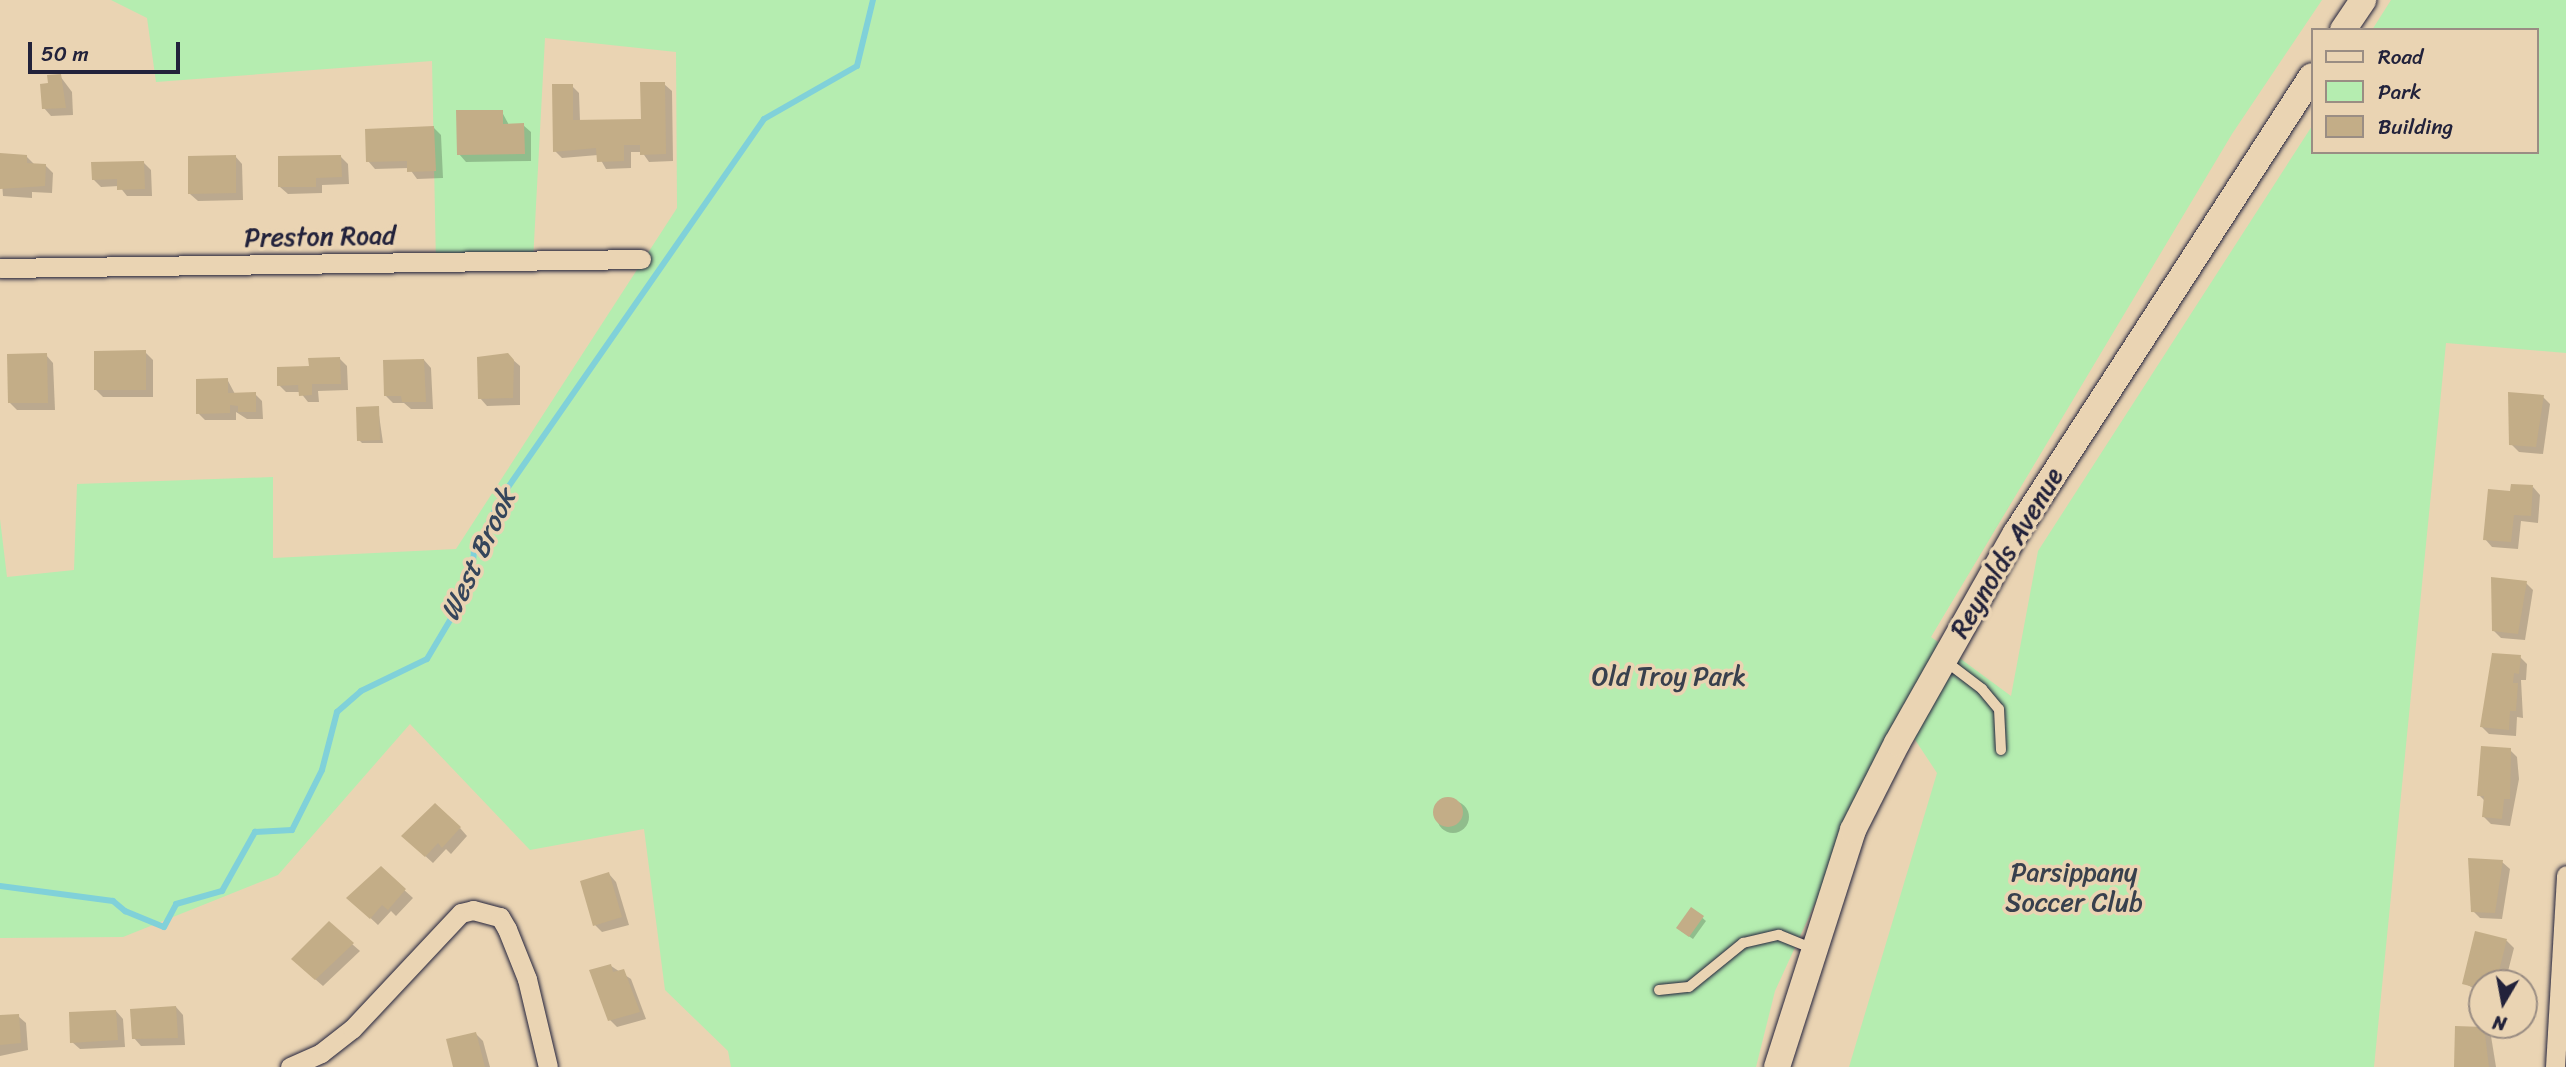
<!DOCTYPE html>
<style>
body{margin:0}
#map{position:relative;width:2566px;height:1067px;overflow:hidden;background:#ead4b3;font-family:Sriracha,sans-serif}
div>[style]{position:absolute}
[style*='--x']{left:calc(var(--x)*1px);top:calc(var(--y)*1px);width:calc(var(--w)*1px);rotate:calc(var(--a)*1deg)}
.green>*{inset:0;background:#b5edb0}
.shadow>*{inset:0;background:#0003}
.round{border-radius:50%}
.stream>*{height:6px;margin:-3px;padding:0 3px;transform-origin:3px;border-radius:3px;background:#80d1d9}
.building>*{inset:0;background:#c3ad87}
.roads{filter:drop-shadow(0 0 2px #22223b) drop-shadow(0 0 2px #22223b)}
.lane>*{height:10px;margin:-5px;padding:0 5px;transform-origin:5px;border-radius:5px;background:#ead4b3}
.street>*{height:19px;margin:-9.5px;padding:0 9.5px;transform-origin:9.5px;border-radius:9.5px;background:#ead4b3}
.secondary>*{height:26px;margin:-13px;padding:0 13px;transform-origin:13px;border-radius:13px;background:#ead4b3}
span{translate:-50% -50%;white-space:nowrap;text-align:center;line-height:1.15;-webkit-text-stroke:7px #ead4b3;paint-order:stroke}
.street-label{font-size:26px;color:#22223b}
.park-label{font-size:26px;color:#38404d}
.water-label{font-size:28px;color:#35455b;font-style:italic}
.legend{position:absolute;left:2311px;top:28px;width:228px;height:126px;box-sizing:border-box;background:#ead4b3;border:2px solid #9a8d83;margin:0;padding:9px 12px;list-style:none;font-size:21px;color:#22223b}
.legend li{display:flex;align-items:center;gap:14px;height:35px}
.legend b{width:35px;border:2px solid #9a8d83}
.north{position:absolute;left:2468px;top:969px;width:70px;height:70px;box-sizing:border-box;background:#ead4b3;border:2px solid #9a8d83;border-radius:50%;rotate:190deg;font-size:19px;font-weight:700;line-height:28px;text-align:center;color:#22223b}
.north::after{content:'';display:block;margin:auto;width:24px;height:32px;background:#22223b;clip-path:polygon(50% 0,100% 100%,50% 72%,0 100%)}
.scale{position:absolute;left:28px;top:42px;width:152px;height:32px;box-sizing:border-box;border:4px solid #22223b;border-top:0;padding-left:9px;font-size:21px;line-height:24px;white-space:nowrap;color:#22223b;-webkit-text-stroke:5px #ead4b3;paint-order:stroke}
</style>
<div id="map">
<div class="green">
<div style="clip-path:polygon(111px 0,2322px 0,2232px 134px,1931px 637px,2011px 696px,2038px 551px,2312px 126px,2312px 152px,2536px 152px,2536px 30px,2372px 30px,2391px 0,2566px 0,2566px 353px,2446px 343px,2374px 1067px,1849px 1067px,1937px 773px,1904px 723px,1910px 696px,1775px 991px,1756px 1067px,731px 1067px,728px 1051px,665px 990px,644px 829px,530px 850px,410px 724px,278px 875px,123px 937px,0 938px,0 519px,7px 577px,74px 570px,77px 484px,273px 477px,273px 558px,456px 549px,677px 208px,676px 52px,545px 38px,533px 261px,436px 264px,432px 61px,156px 82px,147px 18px)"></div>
</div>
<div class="shadow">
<div style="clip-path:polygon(60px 76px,72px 92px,73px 115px,51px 116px,44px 108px,50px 85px)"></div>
<div style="clip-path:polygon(664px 84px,672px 91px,673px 161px,649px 162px,642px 152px,631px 152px,631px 168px,606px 169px,598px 155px,562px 158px,555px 151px,572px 86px,579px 93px,580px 121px,642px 120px)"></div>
<div style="clip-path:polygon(502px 112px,509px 125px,523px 125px,531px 132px,531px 161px,466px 162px,459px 154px)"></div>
<div style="clip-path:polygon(433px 127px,441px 135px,443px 178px,417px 179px,409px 168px,375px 169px,368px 161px)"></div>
<div style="clip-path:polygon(0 155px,26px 156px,35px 165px,45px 165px,53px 173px,52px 193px,32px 192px,32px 198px,3px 196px)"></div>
<div style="clip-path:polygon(235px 156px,242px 164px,243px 200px,198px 201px,190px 194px)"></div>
<div style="clip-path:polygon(341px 157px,348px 164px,349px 184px,322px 185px,322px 193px,288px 194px,280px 187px)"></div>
<div style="clip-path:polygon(143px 162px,151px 170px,152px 196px,127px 196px,119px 186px,101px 187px,93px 179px)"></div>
<div style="clip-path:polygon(145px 352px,153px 360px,153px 397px,103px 397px,96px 390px)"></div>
<div style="clip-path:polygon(46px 355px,53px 363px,55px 410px,17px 410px,10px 403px)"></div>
<div style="clip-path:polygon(340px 359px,347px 366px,348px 390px,318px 391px,319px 402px,308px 402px,300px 392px,286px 392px,279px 385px)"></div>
<div style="clip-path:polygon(512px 359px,520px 366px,520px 405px,487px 406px,480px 398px)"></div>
<div style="clip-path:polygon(424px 360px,431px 368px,433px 409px,411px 409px,404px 403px,393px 403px,386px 396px)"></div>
<div style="clip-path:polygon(227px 379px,235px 394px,255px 394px,262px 401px,263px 419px,247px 419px,236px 412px,236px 420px,205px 420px,198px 413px)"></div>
<div style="clip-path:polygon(2510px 394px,2543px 397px,2550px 404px,2543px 454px,2519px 452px,2511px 444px)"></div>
<div style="clip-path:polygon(378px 408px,383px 443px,362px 443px,359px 440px)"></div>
<div style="clip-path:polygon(2533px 487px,2540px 495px,2538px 523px,2521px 521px,2518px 549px,2492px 547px,2485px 539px)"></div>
<div style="clip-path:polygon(2493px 579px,2526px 583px,2533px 590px,2525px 640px,2501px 638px,2494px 631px)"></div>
<div style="clip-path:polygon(2520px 657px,2527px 664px,2526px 680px,2521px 680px,2523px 718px,2517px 717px,2516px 736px,2489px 734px,2482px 727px)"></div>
<div style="clip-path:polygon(2510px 750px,2517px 757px,2519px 779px,2510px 826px,2491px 824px,2484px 817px,2485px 801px,2479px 795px)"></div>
<div class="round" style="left:1437px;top:801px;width:32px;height:32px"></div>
<div style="clip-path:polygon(460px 828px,467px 836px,451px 854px,446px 849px,433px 863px,411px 843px)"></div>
<div style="clip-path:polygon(2470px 860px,2502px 862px,2510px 869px,2502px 919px,2480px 918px,2473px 911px)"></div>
<div style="clip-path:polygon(381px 869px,413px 898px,396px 916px,391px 911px,378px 925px,348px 897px)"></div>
<div style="clip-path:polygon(609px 874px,616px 882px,629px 925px,602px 932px,595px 925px)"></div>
<div style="clip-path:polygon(1692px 909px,1706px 921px,1693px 939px,1681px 931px)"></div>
<div style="clip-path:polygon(2477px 933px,2507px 941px,2514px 948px,2505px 983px,2482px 983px,2482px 993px,2464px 983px)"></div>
<div style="clip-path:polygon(352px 944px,360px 951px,323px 986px,301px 967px)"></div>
<div style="clip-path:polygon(611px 966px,631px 979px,646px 1019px,617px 1027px,610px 1020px)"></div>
<div style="clip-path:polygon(176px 1007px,183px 1015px,185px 1045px,141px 1046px,134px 1038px)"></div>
<div style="clip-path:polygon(116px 1011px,123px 1019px,125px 1047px,80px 1049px,72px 1042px)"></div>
<div style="clip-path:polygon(18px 1016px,26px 1023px,28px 1050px,0 1056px,0 1018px)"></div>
<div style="clip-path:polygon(2483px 1029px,2491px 1036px,2496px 1067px,2456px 1067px)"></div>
<div style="clip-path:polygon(476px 1034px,483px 1041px,490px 1067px,455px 1067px)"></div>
</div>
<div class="stream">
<div style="--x:0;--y:886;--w:114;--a:7.6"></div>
<div style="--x:113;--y:901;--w:16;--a:40"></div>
<div style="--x:125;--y:911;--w:42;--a:22.3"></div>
<div style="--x:164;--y:927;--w:26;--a:-62"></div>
<div style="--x:176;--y:904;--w:48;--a:-15.8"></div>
<div style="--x:222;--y:891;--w:68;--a:-60.8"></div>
<div style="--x:255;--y:832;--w:37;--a:-3"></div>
<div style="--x:292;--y:830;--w:67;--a:-63.4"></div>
<div style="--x:322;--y:770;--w:60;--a:-75.5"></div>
<div style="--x:337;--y:712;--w:32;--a:-41"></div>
<div style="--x:361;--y:691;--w:73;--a:-25.9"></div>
<div style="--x:427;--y:659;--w:86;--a:-59.3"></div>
<div style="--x:471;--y:585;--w:33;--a:-85"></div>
<div style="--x:474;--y:552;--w:63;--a:-63.4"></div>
<div style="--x:502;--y:496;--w:459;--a:-55.2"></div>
<div style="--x:764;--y:119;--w:107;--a:-29.7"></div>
<div style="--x:857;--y:66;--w:68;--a:-76.4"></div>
</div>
<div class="building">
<div style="clip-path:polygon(61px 74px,66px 108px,42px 109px,40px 84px,48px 83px,47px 75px)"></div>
<div style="clip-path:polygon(640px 82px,665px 82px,666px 154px,640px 155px,640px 145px,624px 145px,624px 161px,597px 162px,596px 148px,553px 152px,552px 84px,573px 84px,573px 120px,641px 119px)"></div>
<div style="clip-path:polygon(456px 110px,503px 110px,503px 124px,524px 123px,525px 154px,457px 155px)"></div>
<div style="clip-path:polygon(434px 126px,436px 171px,407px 172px,407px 161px,366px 162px,365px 129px)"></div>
<div style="clip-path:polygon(0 153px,27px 155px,27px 163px,46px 164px,45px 186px,0 189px)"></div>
<div style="clip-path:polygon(236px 155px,236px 193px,188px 194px,188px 156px)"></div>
<div style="clip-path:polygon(341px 155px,342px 177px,316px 178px,316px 187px,278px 187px,278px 156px)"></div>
<div style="clip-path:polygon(144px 161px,145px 189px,117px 190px,117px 179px,92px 180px,91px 162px)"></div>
<div style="clip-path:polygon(146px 350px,146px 390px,94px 390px,94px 351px)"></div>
<div style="clip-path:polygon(47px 353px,48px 403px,8px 403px,7px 354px)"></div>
<div style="clip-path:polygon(508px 353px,514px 360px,513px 398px,478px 399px,477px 357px)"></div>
<div style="clip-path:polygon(340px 357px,341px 384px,312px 384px,312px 395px,299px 396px,298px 385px,277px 386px,277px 367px,309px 366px,308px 358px)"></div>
<div style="clip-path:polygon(424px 359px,426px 402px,402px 402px,401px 396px,384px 396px,383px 360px)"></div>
<div style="clip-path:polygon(228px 378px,228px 393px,256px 392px,256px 412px,238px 412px,238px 406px,230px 405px,230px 413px,196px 414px,196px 379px)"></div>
<div style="clip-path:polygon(2508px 392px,2544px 395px,2536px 447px,2509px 445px)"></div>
<div style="clip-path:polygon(379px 406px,380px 440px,357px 441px,356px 407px)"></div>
<div style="clip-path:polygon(2511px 484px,2533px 485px,2531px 516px,2514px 515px,2511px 542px,2483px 540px,2488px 489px,2510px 491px)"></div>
<div style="clip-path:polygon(2491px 577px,2527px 581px,2518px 634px,2492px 631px)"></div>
<div style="clip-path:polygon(2492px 653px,2521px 655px,2519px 674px,2514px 673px,2513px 683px,2518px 683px,2516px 711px,2510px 711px,2509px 730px,2480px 727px)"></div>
<div style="clip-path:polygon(2481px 746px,2511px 748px,2510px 799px,2504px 799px,2502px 819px,2482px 817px,2484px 796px,2477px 796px)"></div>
<div class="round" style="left:1433px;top:797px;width:30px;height:30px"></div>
<div style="clip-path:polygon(435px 803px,461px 827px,442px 848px,438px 843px,425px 857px,401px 836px)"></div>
<div style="clip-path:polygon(2468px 858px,2503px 860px,2495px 913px,2471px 912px)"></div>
<div style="clip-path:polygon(381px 866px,406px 889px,388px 910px,382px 905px,370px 919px,346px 898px)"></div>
<div style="clip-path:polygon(609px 872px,622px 917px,593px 926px,580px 881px)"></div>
<div style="clip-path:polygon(1691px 907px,1704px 916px,1689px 937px,1676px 928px)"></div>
<div style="clip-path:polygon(329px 921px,354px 943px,315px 980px,291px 959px)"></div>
<div style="clip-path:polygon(2475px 931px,2507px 939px,2496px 983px,2482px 983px,2482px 989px,2462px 984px)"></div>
<div style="clip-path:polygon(611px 964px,613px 972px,624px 969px,640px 1012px,608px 1021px,589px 970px)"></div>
<div style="clip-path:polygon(176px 1006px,178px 1038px,132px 1039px,130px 1009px)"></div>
<div style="clip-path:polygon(116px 1010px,118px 1040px,70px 1043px,69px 1012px)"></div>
<div style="clip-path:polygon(19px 1014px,21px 1043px,0 1045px,0 1015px)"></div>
<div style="clip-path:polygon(2455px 1026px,2484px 1027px,2489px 1067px,2454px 1067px)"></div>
<div style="clip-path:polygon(476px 1032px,485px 1067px,453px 1067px,446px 1039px)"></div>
</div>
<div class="roads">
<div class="lane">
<div style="--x:1944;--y:660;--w:48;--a:37.3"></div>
<div style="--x:1982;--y:689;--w:26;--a:50"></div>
<div style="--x:1999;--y:709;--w:41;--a:87.2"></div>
<div style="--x:1659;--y:990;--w:30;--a:-6"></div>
<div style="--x:1689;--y:987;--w:70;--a:-39.2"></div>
<div style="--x:1743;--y:943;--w:37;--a:-13"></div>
<div style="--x:1779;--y:935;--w:35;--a:22"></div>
</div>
<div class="street">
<div style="--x:0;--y:268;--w:641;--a:-0.8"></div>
<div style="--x:290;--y:1067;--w:34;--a:-24"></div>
<div style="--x:321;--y:1053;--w:39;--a:-38"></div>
<div style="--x:352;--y:1029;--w:159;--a:-46.8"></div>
<div style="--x:461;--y:913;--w:12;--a:-14"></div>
<div style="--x:473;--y:910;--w:28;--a:15"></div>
<div style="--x:500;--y:917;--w:14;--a:60"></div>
<div style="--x:507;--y:929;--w:54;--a:68.2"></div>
<div style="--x:527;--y:979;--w:90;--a:76.6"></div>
<div style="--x:2555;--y:1067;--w:192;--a:-86.7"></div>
</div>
<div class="secondary">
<div style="--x:2343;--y:30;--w:36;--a:-56"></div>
<div style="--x:1777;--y:1067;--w:249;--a:-72.2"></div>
<div style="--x:1853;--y:830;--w:97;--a:-63.2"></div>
<div style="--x:1897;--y:743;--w:241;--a:-60.5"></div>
<div style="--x:2016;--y:533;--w:544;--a:-57.07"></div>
</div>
</div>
<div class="street-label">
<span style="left:320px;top:237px;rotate:-1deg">Preston Road</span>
<span style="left:2007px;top:553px;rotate:-59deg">Reynolds Avenue</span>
</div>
<div class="park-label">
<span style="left:1669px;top:677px">Old Troy Park</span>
<span style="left:2074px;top:888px">Parsippany<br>Soccer Club</span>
</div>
<div class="water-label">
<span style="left:478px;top:555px;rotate:-65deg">West Brook</span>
</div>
<ul class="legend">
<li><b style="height:9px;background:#ead4b3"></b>Road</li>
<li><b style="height:19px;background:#b5edb0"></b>Park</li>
<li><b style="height:19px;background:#c3ad87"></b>Building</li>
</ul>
<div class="north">N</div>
<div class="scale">50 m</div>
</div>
